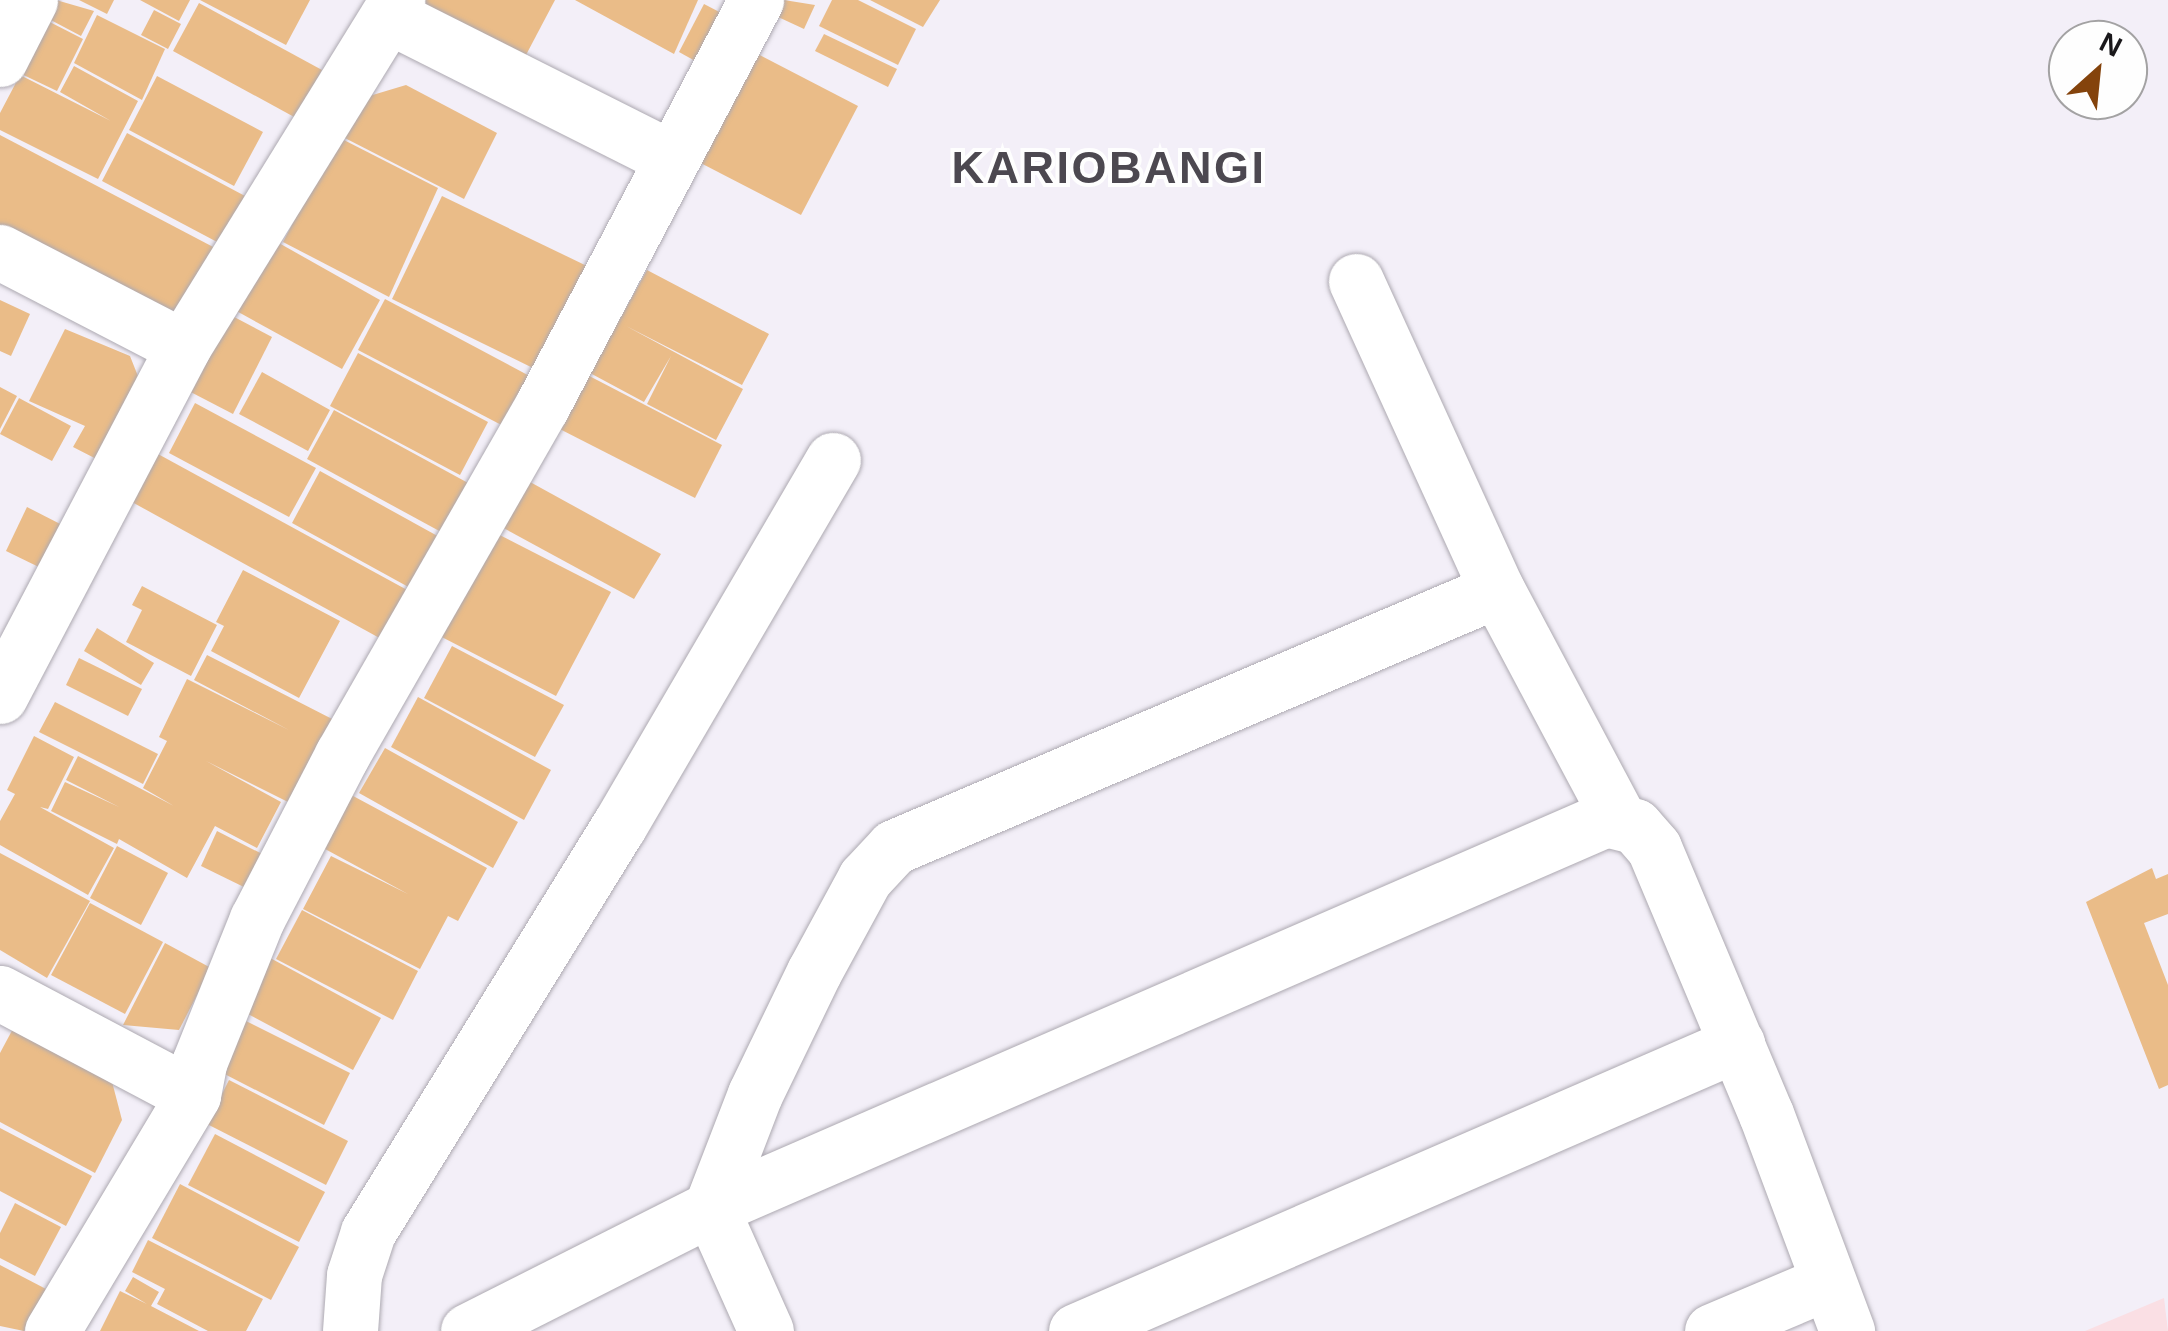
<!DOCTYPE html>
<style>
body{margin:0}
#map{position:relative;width:2168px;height:1331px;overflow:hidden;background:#f3eff8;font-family:Helvetica,sans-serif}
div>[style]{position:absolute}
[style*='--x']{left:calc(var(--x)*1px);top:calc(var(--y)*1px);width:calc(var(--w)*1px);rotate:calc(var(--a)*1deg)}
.commercial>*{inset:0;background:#fadfe4}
.building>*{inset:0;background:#eabc88}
.roads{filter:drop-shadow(0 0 2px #ada9b1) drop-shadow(0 0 2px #ada9b1)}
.minor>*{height:55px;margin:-27.5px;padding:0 27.5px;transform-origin:27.5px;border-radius:27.5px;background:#fff}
span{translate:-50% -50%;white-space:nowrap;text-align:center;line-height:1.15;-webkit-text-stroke:8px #fefefe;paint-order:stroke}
.district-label{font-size:45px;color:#4c4850;font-weight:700;letter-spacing:2.5px}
.north{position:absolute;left:2048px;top:20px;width:100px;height:100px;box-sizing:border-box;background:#fefefe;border:2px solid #a3a2a3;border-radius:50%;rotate:27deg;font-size:28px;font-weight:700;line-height:40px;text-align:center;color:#1a181b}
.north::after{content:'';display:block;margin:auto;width:35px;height:45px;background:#84430c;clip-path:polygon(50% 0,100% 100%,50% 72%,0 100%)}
</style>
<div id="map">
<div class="commercial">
<div style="clip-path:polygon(2164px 1298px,2168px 1331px,2085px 1331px)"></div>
</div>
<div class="building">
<div style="clip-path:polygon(56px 0,94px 11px,81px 36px,47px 18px)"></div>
<div style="clip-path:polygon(79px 0,114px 0,107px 14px)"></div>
<div style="clip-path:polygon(140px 0,190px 0,179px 21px)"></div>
<div style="clip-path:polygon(200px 0,310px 0,286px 45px)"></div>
<div style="clip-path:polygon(408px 0,555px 0,517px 72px)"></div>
<div style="clip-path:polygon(575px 0,698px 0,674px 54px)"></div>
<div style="clip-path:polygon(784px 0,815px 5px,804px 29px,776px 16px)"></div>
<div style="clip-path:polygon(832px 0,858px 0,916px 29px,898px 65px,819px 26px)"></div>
<div style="clip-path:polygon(870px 0,940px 0,923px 27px)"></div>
<div style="clip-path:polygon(199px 3px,322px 70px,296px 118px,173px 51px)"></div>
<div style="clip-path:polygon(704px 4px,729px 17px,697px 62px,679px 52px)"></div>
<div style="clip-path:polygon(154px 10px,181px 24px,168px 49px,141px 35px)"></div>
<div style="clip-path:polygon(97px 15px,165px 49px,142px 100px,74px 63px)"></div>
<div style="clip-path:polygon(40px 17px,83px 39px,57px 91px,13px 70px)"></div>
<div style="clip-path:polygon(824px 34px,897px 69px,888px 87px,815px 51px)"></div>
<div style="clip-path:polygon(746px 48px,858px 106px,801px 215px,689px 157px)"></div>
<div style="clip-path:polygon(74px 66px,138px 101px,98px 179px,0 130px,0 113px,20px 75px,111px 121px,60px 92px)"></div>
<div style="clip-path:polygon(157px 76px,263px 132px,234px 186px,129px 130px)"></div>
<div style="clip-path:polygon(406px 85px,497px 133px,464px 199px,339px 135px,356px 100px)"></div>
<div style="clip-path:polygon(127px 133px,245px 196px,219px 243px,102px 181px)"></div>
<div style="clip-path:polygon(0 135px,217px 249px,174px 330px,0 238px)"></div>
<div style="clip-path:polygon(338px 137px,438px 188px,389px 297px,283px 242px)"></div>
<div style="clip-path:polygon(442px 196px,589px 267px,539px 371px,392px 299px)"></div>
<div style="clip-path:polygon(270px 238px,380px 300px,342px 369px,231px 308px)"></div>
<div style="clip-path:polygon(647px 270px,769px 334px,742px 385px,626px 326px,743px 389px,716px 440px,647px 404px,671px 356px,644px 402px,590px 373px)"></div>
<div style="clip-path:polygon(385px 299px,537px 380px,511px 430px,358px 350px)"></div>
<div style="clip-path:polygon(0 300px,30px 314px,11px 356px,0 351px)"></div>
<div style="clip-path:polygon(221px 310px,272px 337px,233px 414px,181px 387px)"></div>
<div style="clip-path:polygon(65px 329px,130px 356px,147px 399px,110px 466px,73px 447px,85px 426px,29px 401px)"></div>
<div style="clip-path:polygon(358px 353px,488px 422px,460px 475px,330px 406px)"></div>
<div style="clip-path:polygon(572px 367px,722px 445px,695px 498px,544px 421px)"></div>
<div style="clip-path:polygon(262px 372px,330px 410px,308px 451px,239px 414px)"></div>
<div style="clip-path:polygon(0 387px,17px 396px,0 429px)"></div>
<div style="clip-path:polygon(19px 398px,71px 426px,52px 461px,0 434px)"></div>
<div style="clip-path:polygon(195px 403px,316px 468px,289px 517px,169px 453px)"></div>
<div style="clip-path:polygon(334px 410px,481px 490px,454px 539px,307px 459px)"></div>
<div style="clip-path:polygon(147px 448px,420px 597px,394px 646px,121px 496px)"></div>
<div style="clip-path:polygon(320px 471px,452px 544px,423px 595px,292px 523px)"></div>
<div style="clip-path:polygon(521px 477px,661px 554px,634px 599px,496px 524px)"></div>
<div style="clip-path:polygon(27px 507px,70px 529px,49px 572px,6px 551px)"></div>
<div style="clip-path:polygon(488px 529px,611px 592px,556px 696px,434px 633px)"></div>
<div style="clip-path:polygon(243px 570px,340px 621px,299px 698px,211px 651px,224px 626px,216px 622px)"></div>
<div style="clip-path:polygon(142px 586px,217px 625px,191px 676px,126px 642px,142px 610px,132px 605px)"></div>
<div style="clip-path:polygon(97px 628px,154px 663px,141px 685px,84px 651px)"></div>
<div style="clip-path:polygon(452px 646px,564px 705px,535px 757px,424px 698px)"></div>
<div style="clip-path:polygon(207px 655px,336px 721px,302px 809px,206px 761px,281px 802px,257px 848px,215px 826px,187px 878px,119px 839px,117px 844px,51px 811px,65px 782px,119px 807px,66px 780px,78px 756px,174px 806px,143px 788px,167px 741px,159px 737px,187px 679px,289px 730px,194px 680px)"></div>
<div style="clip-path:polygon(79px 658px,142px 689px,128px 716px,66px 685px)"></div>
<div style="clip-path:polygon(418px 697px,551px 770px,524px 820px,391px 747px)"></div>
<div style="clip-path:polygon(55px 702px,158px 754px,143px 784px,39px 732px)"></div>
<div style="clip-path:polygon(34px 736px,74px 757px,48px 809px,40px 807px,114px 848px,88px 895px,0 845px,0 821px,15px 794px,7px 790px)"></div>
<div style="clip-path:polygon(385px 748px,518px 822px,493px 868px,359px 793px)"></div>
<div style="clip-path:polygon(342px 790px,487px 868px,458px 921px,448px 916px,420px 969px,303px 909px,331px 856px,408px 894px,314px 843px)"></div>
<div style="clip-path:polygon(217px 831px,268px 857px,252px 891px,201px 866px)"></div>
<div style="clip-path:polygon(117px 846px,168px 873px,141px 925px,90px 898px)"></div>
<div style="clip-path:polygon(0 853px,90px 901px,47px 978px,0 950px)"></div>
<div style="clip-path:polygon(2152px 868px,2156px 879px,2168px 874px,2168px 914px,2144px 923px,2168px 985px,2168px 1085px,2159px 1089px,2086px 902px)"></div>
<div style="clip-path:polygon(90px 903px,163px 942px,125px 1014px,51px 975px)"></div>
<div style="clip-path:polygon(302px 910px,418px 971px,393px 1020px,276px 959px)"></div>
<div style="clip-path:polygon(165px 943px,211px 968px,179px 1030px,123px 1025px)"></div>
<div style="clip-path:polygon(261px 953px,381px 1018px,353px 1070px,233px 1006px)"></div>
<div style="clip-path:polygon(232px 1014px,350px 1073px,324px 1125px,207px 1065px)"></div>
<div style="clip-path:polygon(15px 1025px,110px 1074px,122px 1120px,95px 1173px,0 1122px,0 1053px)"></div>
<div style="clip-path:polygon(229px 1080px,348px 1141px,326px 1185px,207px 1124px)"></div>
<div style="clip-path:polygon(0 1128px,92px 1176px,66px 1226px,0 1191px)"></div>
<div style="clip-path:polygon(215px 1134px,325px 1192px,299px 1242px,188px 1185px)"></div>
<div style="clip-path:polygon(180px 1184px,299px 1247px,271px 1300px,152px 1238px)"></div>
<div style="clip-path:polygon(15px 1203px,61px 1227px,35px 1276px,0 1258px,0 1233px)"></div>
<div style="clip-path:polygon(148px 1240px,263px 1299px,246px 1331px,208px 1331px,157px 1304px,165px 1289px,132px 1272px)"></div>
<div style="clip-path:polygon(0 1265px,46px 1289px,24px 1331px,0 1326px)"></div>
<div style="clip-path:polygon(133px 1277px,159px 1292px,151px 1306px,199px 1331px,100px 1331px,120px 1291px,147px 1304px,125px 1291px)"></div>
</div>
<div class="roads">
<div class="minor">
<div style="--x:389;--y:16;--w:313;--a:26.7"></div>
<div style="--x:0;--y:59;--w:66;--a:-63"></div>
<div style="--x:0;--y:252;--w:206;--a:27.4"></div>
<div style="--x:183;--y:347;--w:408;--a:-58.3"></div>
<div style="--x:1356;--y:281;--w:340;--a:65.5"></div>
<div style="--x:1497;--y:590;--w:262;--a:62"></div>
<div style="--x:0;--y:696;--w:394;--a:-62.3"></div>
<div style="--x:0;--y:993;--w:218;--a:27.9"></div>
<div style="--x:52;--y:1331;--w:275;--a:-59.1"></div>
<div style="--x:193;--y:1095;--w:33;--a:-79"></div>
<div style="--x:199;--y:1063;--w:155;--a:-68.1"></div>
<div style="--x:257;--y:919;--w:185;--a:-62.6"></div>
<div style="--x:342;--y:755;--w:402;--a:-60.2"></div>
<div style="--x:542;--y:406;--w:459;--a:-62.2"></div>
<div style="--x:350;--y:1331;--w:56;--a:-85.9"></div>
<div style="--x:354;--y:1275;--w:45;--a:-72"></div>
<div style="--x:368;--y:1232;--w:477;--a:-58.3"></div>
<div style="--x:619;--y:826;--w:424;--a:-59.7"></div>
<div style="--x:468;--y:1331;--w:272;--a:-26.8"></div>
<div style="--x:711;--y:1208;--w:976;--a:-23.49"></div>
<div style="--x:1606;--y:819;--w:30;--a:14"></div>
<div style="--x:1635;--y:826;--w:29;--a:49"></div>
<div style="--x:1654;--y:848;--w:289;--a:67.2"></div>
<div style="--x:1766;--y:1114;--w:232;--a:69.5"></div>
<div style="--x:766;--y:1331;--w:135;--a:-114.1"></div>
<div style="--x:711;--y:1208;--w:122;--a:-68.9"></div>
<div style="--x:755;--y:1094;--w:136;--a:-64.2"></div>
<div style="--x:814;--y:972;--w:107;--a:-61.5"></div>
<div style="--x:865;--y:878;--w:42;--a:-46.9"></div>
<div style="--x:894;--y:847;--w:655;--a:-23.08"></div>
<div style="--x:1076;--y:1331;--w:721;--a:-23.47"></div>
<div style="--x:1712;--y:1331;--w:126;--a:-22.9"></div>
</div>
</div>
<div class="district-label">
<span style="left:1109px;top:168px">KARIOBANGI</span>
</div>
<div class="north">N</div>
</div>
